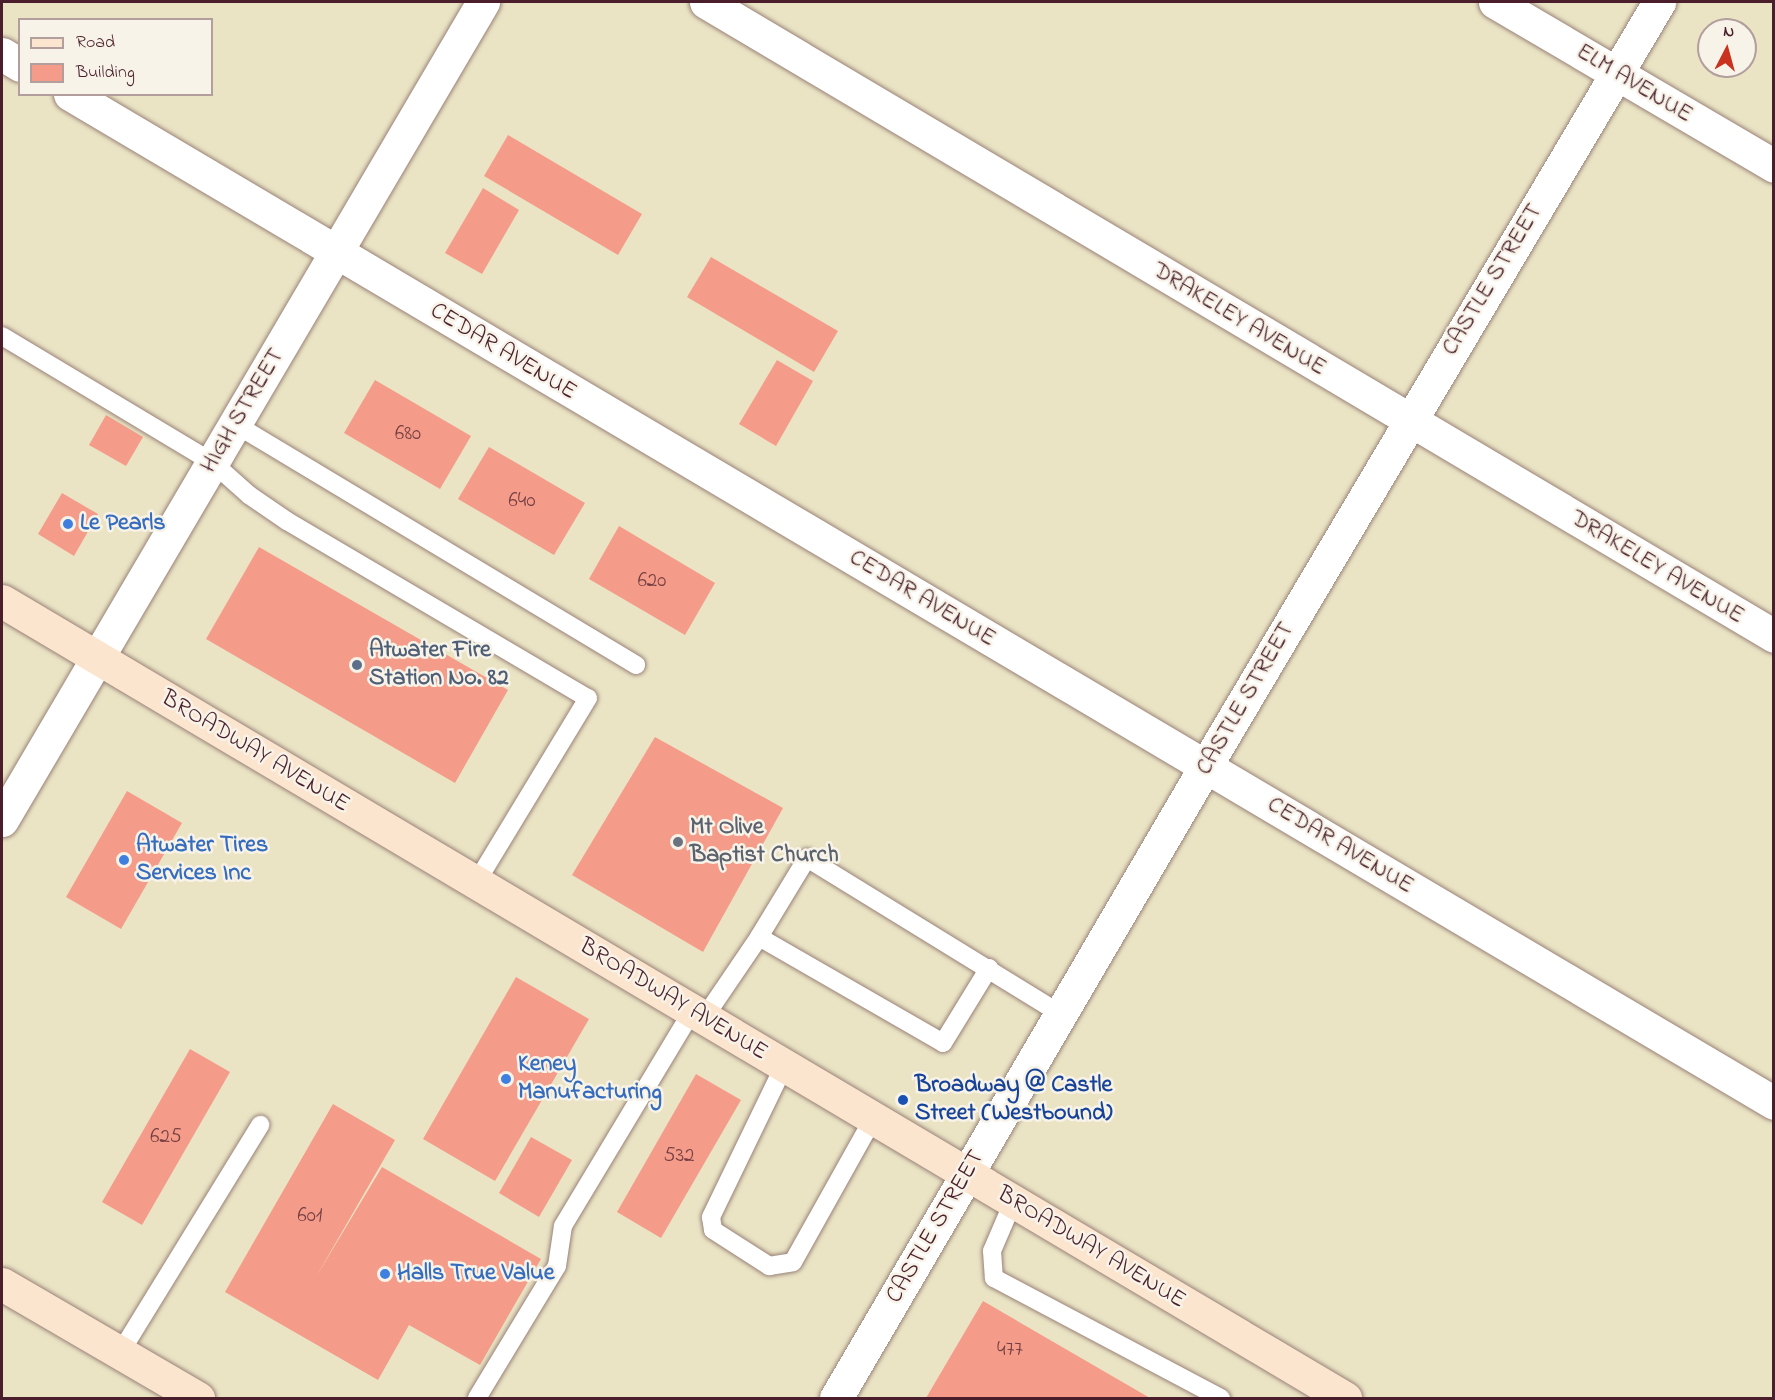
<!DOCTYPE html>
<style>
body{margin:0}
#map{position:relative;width:1775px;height:1400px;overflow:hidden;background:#eae4c5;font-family:"Indie Flower",sans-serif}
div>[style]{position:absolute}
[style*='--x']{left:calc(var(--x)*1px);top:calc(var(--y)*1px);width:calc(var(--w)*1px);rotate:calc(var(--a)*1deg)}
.building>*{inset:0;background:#f49c89}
.roads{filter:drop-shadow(0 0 2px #9a8278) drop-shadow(0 0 2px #9a8278)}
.lane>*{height:18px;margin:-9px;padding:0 9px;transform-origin:9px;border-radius:9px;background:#fff}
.street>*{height:33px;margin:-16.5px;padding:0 16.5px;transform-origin:16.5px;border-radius:16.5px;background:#fff}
.secondary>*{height:33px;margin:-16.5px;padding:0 16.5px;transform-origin:16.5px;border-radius:16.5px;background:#fce5cf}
.dots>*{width:16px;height:16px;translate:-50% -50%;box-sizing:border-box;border:3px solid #f7f3e8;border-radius:50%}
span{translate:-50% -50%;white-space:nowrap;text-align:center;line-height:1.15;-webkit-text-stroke:5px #f7f3e8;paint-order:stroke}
.number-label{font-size:21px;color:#743e42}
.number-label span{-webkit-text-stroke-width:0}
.street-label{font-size:24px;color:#4a1f2b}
.shop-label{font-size:24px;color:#366cbe;font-weight:700}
.left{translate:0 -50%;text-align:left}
.service-label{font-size:24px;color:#4e5e75;font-weight:700}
.worship-label{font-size:24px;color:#5b616d;font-weight:700}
.transit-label{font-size:24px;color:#164399;font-weight:700}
.frame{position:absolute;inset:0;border:3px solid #4a1f2b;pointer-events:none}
.legend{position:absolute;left:18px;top:18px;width:195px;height:78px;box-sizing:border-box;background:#f7f3e8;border:2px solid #b29e9c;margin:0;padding:8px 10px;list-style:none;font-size:18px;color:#4a1f2b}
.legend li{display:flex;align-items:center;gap:12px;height:30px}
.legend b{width:30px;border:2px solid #b29e9c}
.north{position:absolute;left:1697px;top:18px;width:60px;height:60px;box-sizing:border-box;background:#f7f3e8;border:2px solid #b29e9c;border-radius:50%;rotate:6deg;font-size:16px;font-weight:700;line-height:24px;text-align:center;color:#4a1f2b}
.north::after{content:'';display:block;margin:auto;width:21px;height:27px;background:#c8321e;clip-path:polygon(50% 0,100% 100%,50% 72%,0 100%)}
</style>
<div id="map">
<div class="building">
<div style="clip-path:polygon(508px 135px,642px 214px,618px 255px,484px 176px)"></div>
<div style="clip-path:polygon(483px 188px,519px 210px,482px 274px,445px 253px)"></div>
<div style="clip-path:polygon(711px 257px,838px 331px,814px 372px,687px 297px)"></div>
<div style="clip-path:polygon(777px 360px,813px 381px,776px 446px,739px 424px)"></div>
<div style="clip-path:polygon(375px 380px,471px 436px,440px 489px,344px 433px)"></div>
<div style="clip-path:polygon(106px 415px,143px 437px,126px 466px,89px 445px)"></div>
<div style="clip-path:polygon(489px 447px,585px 503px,554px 555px,458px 499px)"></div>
<div style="clip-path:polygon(62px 493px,98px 514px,74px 556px,38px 534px)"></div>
<div style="clip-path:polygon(619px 526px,715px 583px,685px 635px,589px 579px)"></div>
<div style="clip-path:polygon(259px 547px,508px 690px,455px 783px,206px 639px)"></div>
<div style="clip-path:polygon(655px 737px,783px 808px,703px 952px,572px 875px)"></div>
<div style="clip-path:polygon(127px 791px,182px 823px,121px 929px,66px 897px)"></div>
<div style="clip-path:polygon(516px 977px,589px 1019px,495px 1181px,423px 1139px)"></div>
<div style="clip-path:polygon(190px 1049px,230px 1072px,142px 1225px,102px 1202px)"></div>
<div style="clip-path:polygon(696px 1074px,741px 1100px,661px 1238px,617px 1212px)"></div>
<div style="clip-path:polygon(333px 1104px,395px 1140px,316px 1277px,382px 1167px,541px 1259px,480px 1365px,409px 1325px,378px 1380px,225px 1292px)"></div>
<div style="clip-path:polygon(531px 1137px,572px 1160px,539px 1217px,499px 1193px)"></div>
<div style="clip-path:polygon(983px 1301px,1150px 1398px,926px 1398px)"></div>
</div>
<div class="roads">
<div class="lane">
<div style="--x:2;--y:336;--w:245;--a:31"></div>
<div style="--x:212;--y:462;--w:50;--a:41.7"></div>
<div style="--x:249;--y:495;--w:46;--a:34.4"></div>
<div style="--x:287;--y:521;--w:349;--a:30.5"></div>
<div style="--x:588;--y:698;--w:216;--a:121.2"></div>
<div style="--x:235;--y:424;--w:468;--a:31"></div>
<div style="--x:759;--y:937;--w:212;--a:29.9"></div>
<div style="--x:943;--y:1043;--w:88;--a:-58.5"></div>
<div style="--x:704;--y:1018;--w:98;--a:-55.8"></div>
<div style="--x:759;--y:937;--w:92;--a:-58.7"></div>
<div style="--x:807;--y:858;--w:298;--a:31.6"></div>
<div style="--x:784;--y:1066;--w:168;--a:115.8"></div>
<div style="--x:711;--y:1217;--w:13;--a:81"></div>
<div style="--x:713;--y:1230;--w:67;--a:32.7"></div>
<div style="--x:769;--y:1266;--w:24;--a:-9"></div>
<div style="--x:793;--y:1262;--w:164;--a:-60.8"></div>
<div style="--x:1013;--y:1202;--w:53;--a:113.2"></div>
<div style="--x:992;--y:1251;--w:27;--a:86"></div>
<div style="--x:994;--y:1278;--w:257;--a:27.9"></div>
<div style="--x:120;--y:1353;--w:268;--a:-58.4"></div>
<div style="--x:477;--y:1398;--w:154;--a:-58.8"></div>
<div style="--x:557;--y:1266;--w:40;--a:-81.5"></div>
<div style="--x:563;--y:1226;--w:251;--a:-59"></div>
</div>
<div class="street">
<div style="--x:706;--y:2;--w:1242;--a:30.69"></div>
<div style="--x:1495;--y:2;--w:324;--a:30.4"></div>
<div style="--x:2;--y:54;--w:21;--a:31"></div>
<div style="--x:70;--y:94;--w:1980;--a:30.63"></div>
<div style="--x:2;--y:820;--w:949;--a:-59.54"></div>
<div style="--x:836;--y:1398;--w:731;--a:-59.68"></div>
<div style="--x:1205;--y:767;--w:890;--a:-59.31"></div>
</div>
<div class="secondary">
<div style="--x:2;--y:601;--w:1562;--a:30.69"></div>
<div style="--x:2;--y:1284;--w:227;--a:30.2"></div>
</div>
</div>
<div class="dots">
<div style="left:68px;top:524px;background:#3f7fe0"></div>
<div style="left:357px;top:665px;background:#5c6f8a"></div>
<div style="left:678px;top:842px;background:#6b7280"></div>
<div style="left:124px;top:860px;background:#3f7fe0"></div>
<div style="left:506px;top:1079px;background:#3f7fe0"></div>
<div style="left:903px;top:1100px;background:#1a4fb4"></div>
<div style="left:385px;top:1274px;background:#3f7fe0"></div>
</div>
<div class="number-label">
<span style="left:408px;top:434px">680</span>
<span style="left:522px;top:501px">640</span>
<span style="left:652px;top:581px">620</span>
<span style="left:166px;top:1137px">625</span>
<span style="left:679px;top:1156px">532</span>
<span style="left:310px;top:1216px">601</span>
<span style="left:1010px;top:1350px">477</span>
</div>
<div class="street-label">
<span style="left:1634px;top:84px;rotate:31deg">ELM AVENUE</span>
<span style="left:1493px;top:280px;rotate:-59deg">CASTLE STREET</span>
<span style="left:1239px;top:320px;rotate:31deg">DRAKELEY AVENUE</span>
<span style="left:503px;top:352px;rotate:31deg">CEDAR AVENUE</span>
<span style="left:243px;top:411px;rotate:-59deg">HIGH STREET</span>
<span style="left:1657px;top:568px;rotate:31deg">DRAKELEY AVENUE</span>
<span style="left:922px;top:599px;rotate:31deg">CEDAR AVENUE</span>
<span style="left:1246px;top:699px;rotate:-60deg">CASTLE STREET</span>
<span style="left:255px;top:752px;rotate:31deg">BROADWAY AVENUE</span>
<span style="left:1340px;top:846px;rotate:31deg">CEDAR AVENUE</span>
<span style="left:673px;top:1000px;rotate:31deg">BROADWAY AVENUE</span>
<span style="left:936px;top:1227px;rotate:-60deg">CASTLE STREET</span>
<span style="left:1091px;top:1248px;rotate:31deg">BROADWAY AVENUE</span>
</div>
<div class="shop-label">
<span class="left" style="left:80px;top:524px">Le Pearls</span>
<span class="left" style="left:136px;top:860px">Atwater Tires<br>Services Inc</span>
<span class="left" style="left:518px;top:1079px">Keney<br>Manufacturing</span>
<span class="left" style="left:397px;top:1274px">Halls True Value</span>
</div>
<div class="service-label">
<span class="left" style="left:369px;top:665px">Atwater Fire<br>Station No. 82</span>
</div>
<div class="worship-label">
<span class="left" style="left:690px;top:842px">Mt Olive<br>Baptist Church</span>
</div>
<div class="transit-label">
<span class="left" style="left:915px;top:1100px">Broadway @ Castle<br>Street (Westbound)</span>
</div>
<div class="frame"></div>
<ul class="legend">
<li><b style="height:8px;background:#fce5cf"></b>Road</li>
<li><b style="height:16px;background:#f49c89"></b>Building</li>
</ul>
<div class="north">N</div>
</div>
